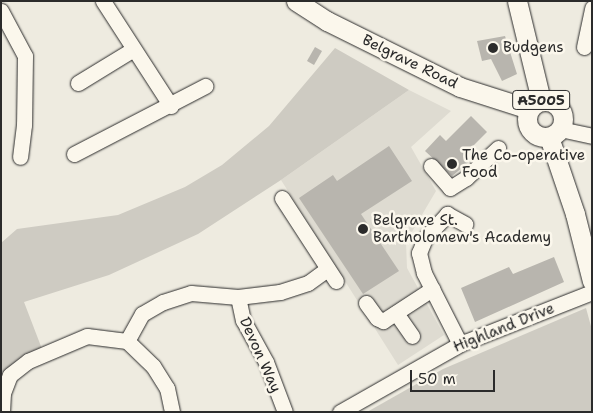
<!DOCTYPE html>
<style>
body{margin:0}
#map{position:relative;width:593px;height:413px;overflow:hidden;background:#eeebe0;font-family:"Shantell Sans",sans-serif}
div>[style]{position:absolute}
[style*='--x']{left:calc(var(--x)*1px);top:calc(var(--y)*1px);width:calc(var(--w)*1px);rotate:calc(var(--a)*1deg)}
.built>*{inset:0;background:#dedbd1}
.green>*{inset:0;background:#cecbc2}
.building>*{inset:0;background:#b8b5ae}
.roads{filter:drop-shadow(0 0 1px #2b2b2b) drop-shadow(0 0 1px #2b2b2b)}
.minor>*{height:15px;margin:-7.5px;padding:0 7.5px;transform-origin:7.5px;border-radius:7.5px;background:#fbf7ec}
.major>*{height:19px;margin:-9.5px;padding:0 9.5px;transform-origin:9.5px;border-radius:9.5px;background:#fbf7ec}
.major>.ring{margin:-9.5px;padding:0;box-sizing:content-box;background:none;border:19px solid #fbf7ec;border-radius:50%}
.dots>*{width:14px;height:14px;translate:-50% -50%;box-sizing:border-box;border:2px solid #fbf7ec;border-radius:50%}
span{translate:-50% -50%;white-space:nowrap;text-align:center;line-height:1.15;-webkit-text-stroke:5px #fbf7ec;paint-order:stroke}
.shield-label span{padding:1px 4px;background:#fbf7ec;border:1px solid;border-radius:4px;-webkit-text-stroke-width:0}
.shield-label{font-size:14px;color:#2b2b2b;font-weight:700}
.poi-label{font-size:15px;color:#2b2b2b}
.left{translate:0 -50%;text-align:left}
.street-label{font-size:15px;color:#2b2b2b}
.frame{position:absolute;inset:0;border:2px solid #2b2b2b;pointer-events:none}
.scale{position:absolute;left:410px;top:370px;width:85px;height:22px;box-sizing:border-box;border:2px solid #2b2b2b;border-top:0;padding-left:6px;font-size:15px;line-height:18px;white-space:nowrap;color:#2b2b2b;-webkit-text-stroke:4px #fbf7ec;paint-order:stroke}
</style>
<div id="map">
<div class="built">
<div style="clip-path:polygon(409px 90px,451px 111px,411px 147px,436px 191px,406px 242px,407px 268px,444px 335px,398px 365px,281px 180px)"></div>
</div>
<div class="green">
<div style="clip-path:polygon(335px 48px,409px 90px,281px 180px,198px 234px,109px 275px,24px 302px,42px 349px,1px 383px,1px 243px,17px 229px,118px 215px,185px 187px,222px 165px,269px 126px)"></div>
<div style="clip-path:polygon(586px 308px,592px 330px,592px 412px,367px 412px,443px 369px)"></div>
</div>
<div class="building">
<div style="clip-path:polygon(505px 36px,517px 74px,502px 81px,491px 59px,482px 61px,477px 41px)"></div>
<div style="clip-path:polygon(315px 47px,322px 51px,314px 65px,307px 61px)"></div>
<div style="clip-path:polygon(471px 116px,487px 132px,463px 156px,468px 163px,452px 176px,425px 151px,440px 135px,446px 141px)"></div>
<div style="clip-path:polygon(389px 146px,412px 181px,361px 214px,399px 271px,363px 294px,299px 198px,333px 175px,337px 181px)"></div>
<div style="clip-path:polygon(554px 257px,564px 282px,475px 322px,461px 288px,509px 267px,513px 274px)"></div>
</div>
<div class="roads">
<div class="minor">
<div style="--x:103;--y:1;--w:125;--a:57.1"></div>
<div style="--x:1;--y:11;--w:51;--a:61.9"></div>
<div style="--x:25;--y:56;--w:69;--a:90.8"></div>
<div style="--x:24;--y:125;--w:32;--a:97"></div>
<div style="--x:584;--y:47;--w:40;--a:-78"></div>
<div style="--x:78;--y:83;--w:63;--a:-31.4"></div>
<div style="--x:560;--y:129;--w:33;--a:12"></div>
<div style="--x:74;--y:154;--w:148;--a:-27.4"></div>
<div style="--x:431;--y:166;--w:29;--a:49"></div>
<div style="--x:450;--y:188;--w:19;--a:-32"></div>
<div style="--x:466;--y:178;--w:44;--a:-43.2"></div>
<div style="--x:282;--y:198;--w:99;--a:57"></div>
<div style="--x:238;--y:297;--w:24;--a:78"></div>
<div style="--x:243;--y:320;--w:48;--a:61.3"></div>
<div style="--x:266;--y:362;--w:53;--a:69.2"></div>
<div style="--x:366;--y:303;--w:19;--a:54"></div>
<div style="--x:377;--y:318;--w:7;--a:27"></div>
<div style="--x:383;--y:321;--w:59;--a:-33.1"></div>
<div style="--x:396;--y:313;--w:28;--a:55"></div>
<div style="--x:127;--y:341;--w:31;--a:-61"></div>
<div style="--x:142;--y:314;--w:24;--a:-30"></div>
<div style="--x:163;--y:302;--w:29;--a:-18"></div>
<div style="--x:191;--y:293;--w:47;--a:4.9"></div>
<div style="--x:238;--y:297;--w:42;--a:-6.8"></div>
<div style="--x:280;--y:292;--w:29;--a:-18"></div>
<div style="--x:308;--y:283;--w:24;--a:-36"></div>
<div style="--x:460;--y:344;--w:80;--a:-116.9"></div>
<div style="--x:424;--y:273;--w:21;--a:-104"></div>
<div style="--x:419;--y:253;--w:16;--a:-68"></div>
<div style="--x:425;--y:238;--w:33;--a:-47"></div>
<div style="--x:447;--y:214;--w:21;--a:29"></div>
<div style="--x:2;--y:412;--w:19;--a:-87"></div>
<div style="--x:3;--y:393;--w:19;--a:-69"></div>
<div style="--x:10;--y:375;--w:23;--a:-38"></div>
<div style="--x:28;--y:361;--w:64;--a:-23"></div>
<div style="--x:87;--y:336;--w:40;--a:7.1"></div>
<div style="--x:127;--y:341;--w:36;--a:44"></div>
<div style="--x:153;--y:366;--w:26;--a:58"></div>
<div style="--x:167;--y:388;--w:25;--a:78"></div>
<div style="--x:340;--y:412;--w:138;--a:-29.5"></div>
<div style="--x:460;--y:344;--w:142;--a:-21.5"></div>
</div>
<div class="major">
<div style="--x:296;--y:1;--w:37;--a:33"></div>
<div style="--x:327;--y:21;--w:148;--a:26.4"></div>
<div style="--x:460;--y:87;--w:72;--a:17.7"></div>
<div style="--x:517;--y:1;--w:102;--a:76.4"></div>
<div class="ring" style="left:527px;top:101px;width:17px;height:17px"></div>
<div style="--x:549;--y:137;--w:81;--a:71.3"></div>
<div style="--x:575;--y:214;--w:69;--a:75.8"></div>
</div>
</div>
<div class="dots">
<div style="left:493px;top:48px;background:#2b2b2b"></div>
<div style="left:452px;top:164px;background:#2b2b2b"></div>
<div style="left:363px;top:229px;background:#2b2b2b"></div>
</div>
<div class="shield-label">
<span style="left:541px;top:100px">A5005</span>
</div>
<div class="poi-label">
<span class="left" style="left:503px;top:48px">Budgens</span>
<span class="left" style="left:462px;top:164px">The Co-operative<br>Food</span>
<span class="left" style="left:373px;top:229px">Belgrave St.<br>Bartholomew's Academy</span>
</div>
<div class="street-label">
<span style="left:410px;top:62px;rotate:26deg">Belgrave Road</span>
<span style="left:504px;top:328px;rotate:-22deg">Highland Drive</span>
<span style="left:260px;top:355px;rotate:66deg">Devon Way</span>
</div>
<div class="frame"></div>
<div class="scale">50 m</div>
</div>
